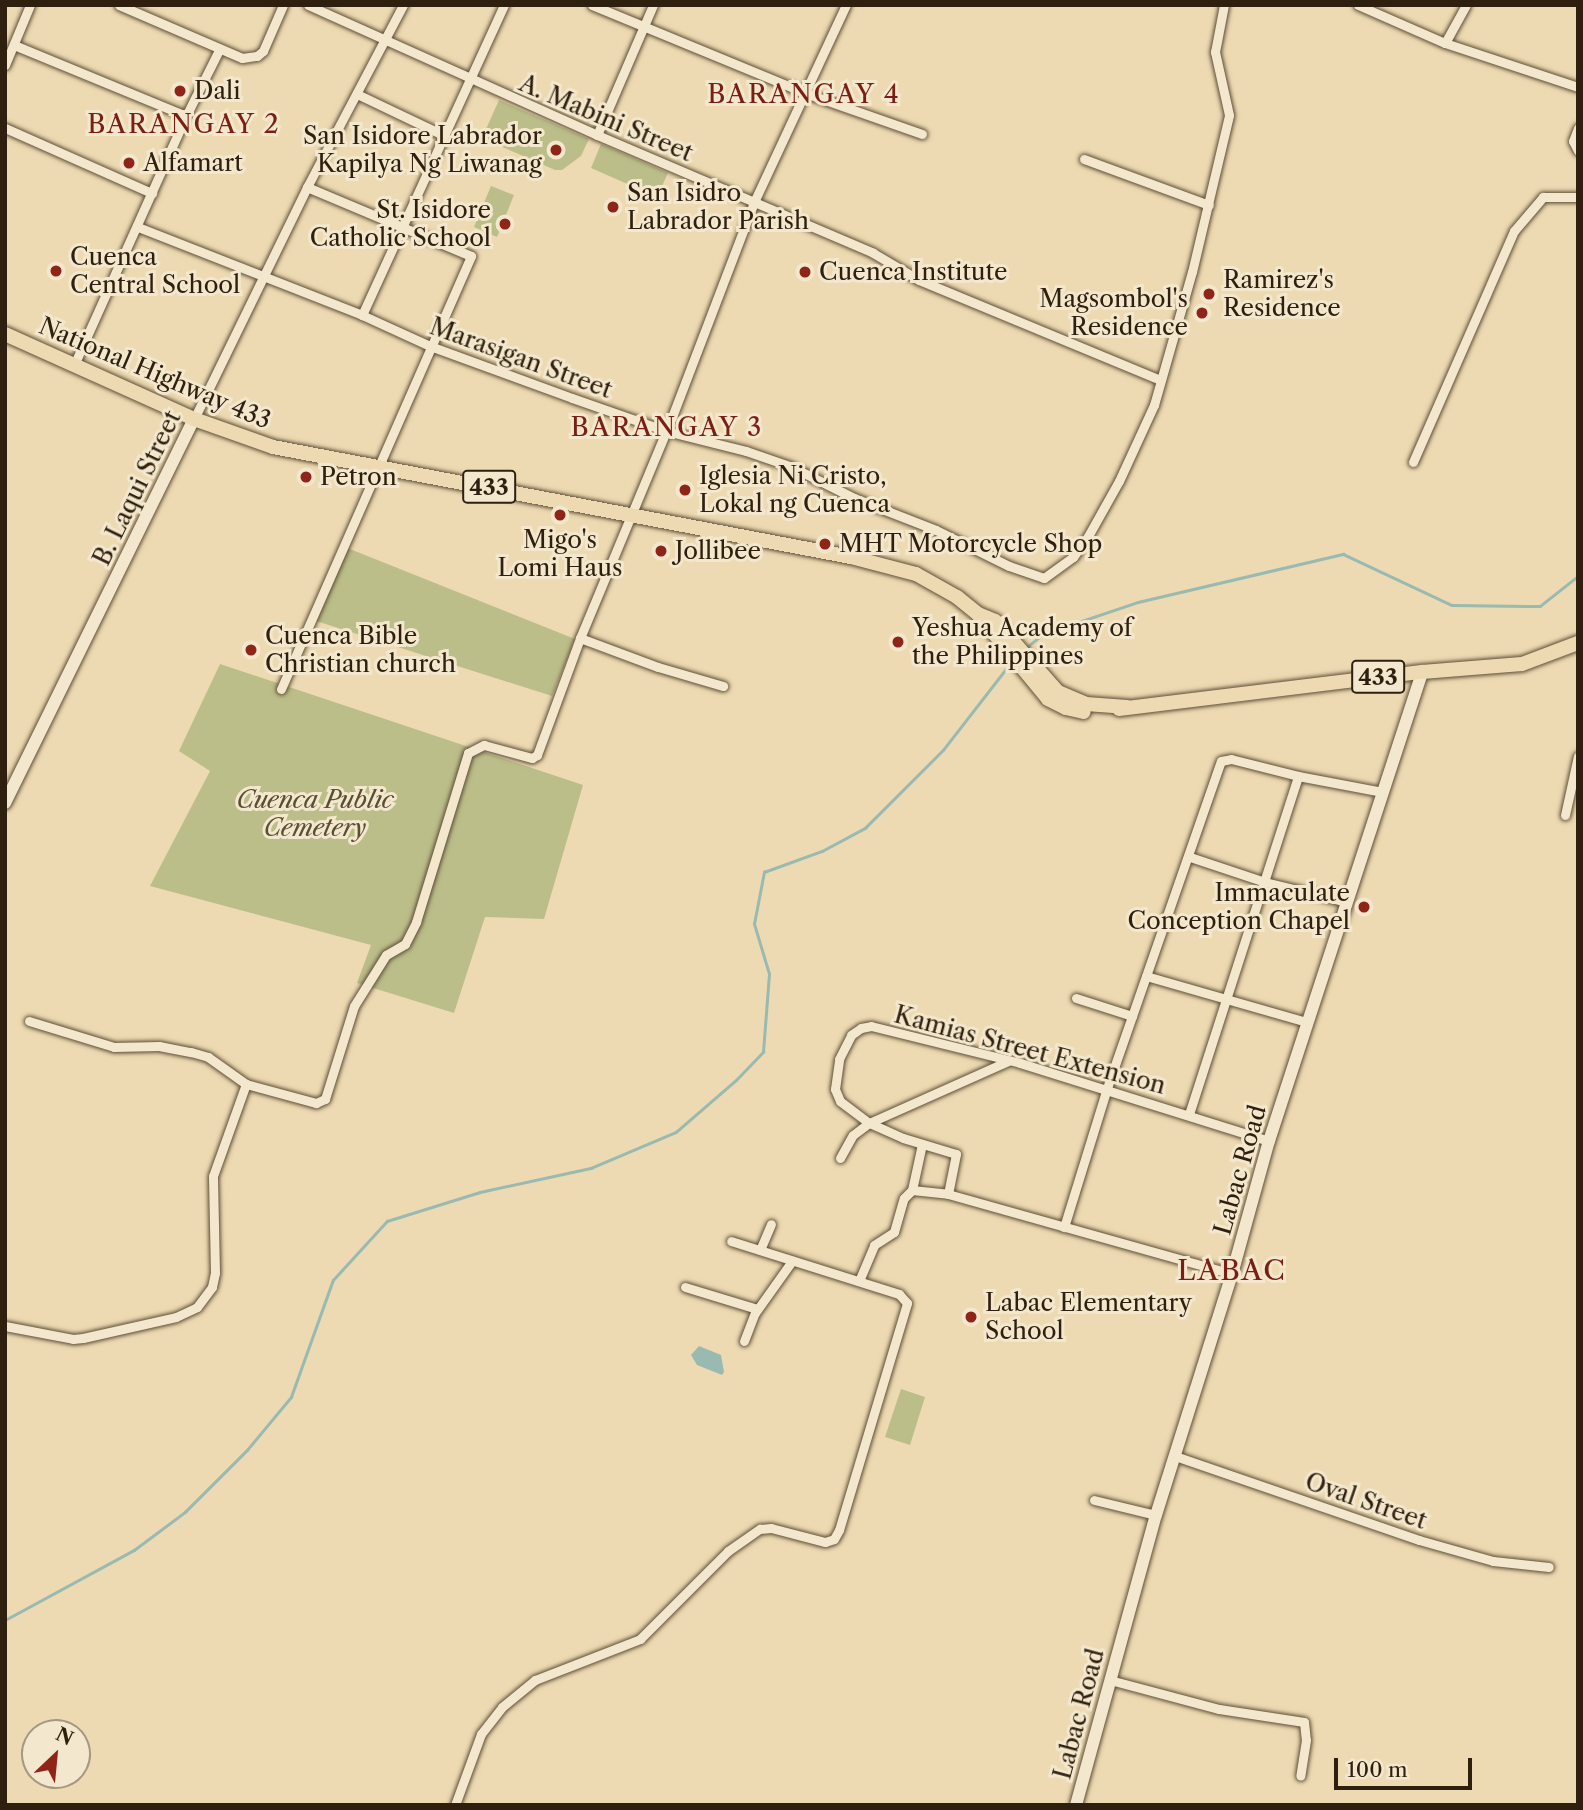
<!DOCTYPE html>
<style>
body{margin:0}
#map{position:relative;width:1583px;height:1810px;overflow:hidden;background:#eddab2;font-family:"Libre Caslon Text",serif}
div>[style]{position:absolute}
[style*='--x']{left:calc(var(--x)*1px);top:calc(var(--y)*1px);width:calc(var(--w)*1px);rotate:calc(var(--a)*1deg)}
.green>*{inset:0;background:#bcbe89}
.water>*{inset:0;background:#99bab0}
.stream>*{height:2.5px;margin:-1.25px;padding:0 1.25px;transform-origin:1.25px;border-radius:1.25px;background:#99bab0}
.roads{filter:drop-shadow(0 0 2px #5e4e37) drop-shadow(0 0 2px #5e4e37)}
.street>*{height:9px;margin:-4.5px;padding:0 4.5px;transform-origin:4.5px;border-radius:4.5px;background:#f3e7cd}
.secondary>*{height:12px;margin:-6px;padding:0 6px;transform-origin:6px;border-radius:6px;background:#f3e7cd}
.primary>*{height:14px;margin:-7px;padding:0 7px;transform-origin:7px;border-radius:7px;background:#eddab2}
.dots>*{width:19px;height:19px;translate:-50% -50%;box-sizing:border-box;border:4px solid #f3e7cd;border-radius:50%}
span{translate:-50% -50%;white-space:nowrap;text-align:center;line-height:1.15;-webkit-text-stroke:6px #f3e7cd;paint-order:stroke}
.shield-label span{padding:2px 5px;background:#f3e7cd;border:2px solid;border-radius:5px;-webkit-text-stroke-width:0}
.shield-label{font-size:23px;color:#2f1f0e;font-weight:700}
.poi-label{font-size:24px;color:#2f1f0e}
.left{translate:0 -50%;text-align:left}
.right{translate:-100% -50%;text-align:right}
.street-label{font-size:24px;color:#2f1f0e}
.park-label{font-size:24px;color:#594f33;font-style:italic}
.neighbourhood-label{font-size:26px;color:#7a1f14;letter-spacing:2px}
.quarter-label{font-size:28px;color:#7a1f14;letter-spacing:2px}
.frame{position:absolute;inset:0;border:7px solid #2f1f0e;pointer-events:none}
.north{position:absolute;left:21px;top:1719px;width:70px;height:70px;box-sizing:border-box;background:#f3e7cd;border:2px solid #a59781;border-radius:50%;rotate:26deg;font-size:19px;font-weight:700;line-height:28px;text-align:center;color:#2f1f0e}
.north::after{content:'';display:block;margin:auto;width:24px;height:32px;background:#8f2418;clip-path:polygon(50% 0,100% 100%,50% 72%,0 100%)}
.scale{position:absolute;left:1334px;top:1758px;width:138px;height:32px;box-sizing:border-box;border:4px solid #2f1f0e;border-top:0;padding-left:9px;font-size:21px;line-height:24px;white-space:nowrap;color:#2f1f0e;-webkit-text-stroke:5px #f3e7cd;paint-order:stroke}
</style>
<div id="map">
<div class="green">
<div style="clip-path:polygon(499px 100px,589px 139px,581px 156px,562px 170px,555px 170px,482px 138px)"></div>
<div style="clip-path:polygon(601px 144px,668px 173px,657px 197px,591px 168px)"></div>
<div style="clip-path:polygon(491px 186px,514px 195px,497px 237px,474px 227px)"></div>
<div style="clip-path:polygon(345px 547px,575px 639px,552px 696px,313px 620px)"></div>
<div style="clip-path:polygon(220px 664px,583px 785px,544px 919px,485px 917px,454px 1013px,357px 983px,371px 945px,150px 886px,210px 771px,179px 751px)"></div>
<div style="clip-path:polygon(901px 1389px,925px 1397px,910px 1445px,885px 1437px)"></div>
</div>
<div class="water">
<div style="clip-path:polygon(699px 1346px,721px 1355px,724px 1372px,722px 1375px,697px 1365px,691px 1355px)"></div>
</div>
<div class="stream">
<div style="--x:1027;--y:647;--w:21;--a:-39"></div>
<div style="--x:1043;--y:634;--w:100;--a:-18.6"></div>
<div style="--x:1138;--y:602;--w:211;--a:-13.2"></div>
<div style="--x:1343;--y:554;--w:120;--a:25.1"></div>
<div style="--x:1452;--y:605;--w:88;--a:0.7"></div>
<div style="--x:1540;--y:606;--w:48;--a:-38.3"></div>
<div style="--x:5;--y:1620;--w:147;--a:-28.5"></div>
<div style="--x:134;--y:1550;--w:64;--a:-36.7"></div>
<div style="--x:185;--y:1512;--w:88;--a:-45"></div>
<div style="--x:247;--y:1450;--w:69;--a:-50.3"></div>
<div style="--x:291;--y:1397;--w:124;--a:-70.3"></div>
<div style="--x:333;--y:1280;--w:80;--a:-47.5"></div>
<div style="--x:387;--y:1221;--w:97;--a:-17.3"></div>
<div style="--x:480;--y:1192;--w:114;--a:-12.2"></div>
<div style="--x:591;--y:1168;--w:92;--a:-23"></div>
<div style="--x:676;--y:1132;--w:79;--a:-40.9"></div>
<div style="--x:736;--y:1080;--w:39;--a:-46"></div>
<div style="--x:763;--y:1052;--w:78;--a:-85.6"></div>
<div style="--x:769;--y:974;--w:52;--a:-106.7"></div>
<div style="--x:754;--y:924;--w:53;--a:-79.1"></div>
<div style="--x:764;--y:872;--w:62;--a:-19.9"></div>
<div style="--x:822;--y:851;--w:49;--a:-28.1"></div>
<div style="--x:865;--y:828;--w:110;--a:-45"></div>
<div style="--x:943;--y:750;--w:113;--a:-52.2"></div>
</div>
<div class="roads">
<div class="street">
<div style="--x:119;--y:5;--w:134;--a:23.3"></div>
<div style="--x:242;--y:58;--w:15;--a:-8"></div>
<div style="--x:257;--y:56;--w:8;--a:-40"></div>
<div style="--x:263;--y:51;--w:50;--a:-66.5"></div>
<div style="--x:308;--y:5;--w:317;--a:24.2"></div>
<div style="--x:597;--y:135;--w:300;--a:23.1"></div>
<div style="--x:873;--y:253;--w:53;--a:30.4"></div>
<div style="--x:919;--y:280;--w:261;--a:22.5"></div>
<div style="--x:592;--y:5;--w:230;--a:22.4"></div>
<div style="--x:805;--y:93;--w:124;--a:19.3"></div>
<div style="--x:1358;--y:5;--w:95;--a:23.6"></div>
<div style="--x:1445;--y:43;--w:140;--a:18.3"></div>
<div style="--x:1445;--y:43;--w:43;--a:-61.1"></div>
<div style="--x:14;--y:45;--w:186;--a:22.4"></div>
<div style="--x:5;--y:65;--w:65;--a:-67.4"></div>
<div style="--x:357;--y:94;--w:95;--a:25.5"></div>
<div style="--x:5;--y:128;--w:161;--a:23.9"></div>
<div style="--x:1578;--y:128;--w:14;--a:111"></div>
<div style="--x:1573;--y:141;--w:11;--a:63"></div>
<div style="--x:597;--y:135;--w:142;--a:-66.7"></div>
<div style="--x:1084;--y:159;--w:133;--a:20.2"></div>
<div style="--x:138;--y:227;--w:241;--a:21.4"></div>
<div style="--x:362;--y:315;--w:75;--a:24.5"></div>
<div style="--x:430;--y:346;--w:151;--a:20.1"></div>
<div style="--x:572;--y:398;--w:100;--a:19.3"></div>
<div style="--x:666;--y:431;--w:82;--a:14"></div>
<div style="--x:746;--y:451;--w:49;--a:19.2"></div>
<div style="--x:792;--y:467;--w:69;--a:26.6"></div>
<div style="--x:854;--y:498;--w:88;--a:21.3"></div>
<div style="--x:936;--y:530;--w:81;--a:26.3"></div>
<div style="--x:1009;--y:566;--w:37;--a:19"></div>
<div style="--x:1044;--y:578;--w:36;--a:-36"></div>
<div style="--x:1073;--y:557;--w:24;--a:-54"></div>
<div style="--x:1087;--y:538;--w:65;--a:-60.7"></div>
<div style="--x:1119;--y:481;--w:84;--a:-65.3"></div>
<div style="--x:1154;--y:405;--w:138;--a:-74.1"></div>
<div style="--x:1192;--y:272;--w:161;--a:-76.7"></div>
<div style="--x:1229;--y:115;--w:65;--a:-102.5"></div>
<div style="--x:1215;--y:52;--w:48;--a:-79.2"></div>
<div style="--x:362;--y:315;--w:341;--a:-65.4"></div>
<div style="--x:74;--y:365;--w:273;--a:-65.8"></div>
<div style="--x:186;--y:116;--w:74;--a:-63.4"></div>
<div style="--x:194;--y:419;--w:258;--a:-64"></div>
<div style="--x:307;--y:187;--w:206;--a:-62.2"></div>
<div style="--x:1413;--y:462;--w:252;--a:-66.4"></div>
<div style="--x:1514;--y:231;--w:45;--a:-49.5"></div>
<div style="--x:1543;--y:197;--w:35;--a:0"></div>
<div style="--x:580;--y:638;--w:83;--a:20.4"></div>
<div style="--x:658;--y:667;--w:68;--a:16.3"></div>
<div style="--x:281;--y:689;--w:473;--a:-66.3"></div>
<div style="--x:471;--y:256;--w:178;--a:-157.2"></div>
<div style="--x:1565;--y:815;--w:60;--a:-77.6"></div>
<div style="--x:1190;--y:857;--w:79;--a:18.4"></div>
<div style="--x:1265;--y:882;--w:84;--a:13.7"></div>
<div style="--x:1146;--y:976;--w:166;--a:16"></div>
<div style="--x:1076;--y:998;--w:59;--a:17.8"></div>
<div style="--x:29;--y:1021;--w:89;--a:17"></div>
<div style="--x:114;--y:1047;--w:45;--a:-1.3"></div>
<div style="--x:159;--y:1046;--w:33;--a:11"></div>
<div style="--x:191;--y:1052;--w:18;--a:16"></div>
<div style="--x:208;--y:1057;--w:47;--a:35.4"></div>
<div style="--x:1189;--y:1114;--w:355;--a:-72.1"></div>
<div style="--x:840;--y:1158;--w:26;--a:-61"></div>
<div style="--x:853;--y:1135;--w:20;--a:-37"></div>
<div style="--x:869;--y:1123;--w:152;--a:-24"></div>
<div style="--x:912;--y:1190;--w:47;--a:-77.7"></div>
<div style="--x:948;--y:1194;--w:41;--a:-78.7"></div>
<div style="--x:956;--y:1154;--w:55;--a:-163.2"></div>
<div style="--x:903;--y:1138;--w:37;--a:-156"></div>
<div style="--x:869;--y:1123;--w:36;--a:-143"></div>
<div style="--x:840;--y:1101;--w:13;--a:-113"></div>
<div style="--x:835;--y:1089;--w:30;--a:-82"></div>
<div style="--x:839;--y:1059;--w:27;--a:-63"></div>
<div style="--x:851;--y:1035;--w:12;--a:-35"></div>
<div style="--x:861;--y:1028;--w:10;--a:-11"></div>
<div style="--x:871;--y:1026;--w:154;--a:13.9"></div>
<div style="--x:1020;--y:1063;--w:261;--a:17.4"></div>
<div style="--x:1064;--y:1227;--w:145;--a:-72.8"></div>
<div style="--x:1107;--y:1088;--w:346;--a:-70.8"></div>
<div style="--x:1221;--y:761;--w:10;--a:-11"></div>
<div style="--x:1231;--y:759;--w:69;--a:14.2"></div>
<div style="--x:1298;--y:776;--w:86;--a:10.7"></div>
<div style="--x:760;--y:1250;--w:28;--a:-67"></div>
<div style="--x:859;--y:1281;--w:39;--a:-67"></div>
<div style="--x:874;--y:1245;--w:24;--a:-33"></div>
<div style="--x:894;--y:1232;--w:35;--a:-74"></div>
<div style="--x:904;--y:1198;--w:11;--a:-45"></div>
<div style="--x:912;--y:1190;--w:36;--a:6"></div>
<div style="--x:948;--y:1194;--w:295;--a:15.7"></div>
<div style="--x:685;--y:1287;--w:75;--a:17"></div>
<div style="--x:5;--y:1326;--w:69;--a:10.8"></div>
<div style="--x:73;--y:1339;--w:10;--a:-6"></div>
<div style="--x:83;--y:1338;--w:95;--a:-12.7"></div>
<div style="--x:176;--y:1317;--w:23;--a:-25"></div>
<div style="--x:197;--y:1307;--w:25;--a:-53"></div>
<div style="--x:212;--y:1287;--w:14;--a:-78"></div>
<div style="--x:215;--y:1273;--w:97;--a:-91.2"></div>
<div style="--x:213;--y:1176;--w:98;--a:-70.3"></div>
<div style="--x:246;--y:1084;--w:73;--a:15.2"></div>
<div style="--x:316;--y:1103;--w:10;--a:-24"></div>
<div style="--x:325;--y:1099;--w:97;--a:-72.7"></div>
<div style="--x:354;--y:1006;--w:60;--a:-57.9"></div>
<div style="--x:386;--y:955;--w:22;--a:-30"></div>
<div style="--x:405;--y:944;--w:25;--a:-63"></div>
<div style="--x:416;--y:922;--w:177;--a:-72.9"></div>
<div style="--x:468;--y:753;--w:18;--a:-27"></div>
<div style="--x:484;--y:745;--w:50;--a:15.2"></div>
<div style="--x:532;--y:758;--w:6;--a:-31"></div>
<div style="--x:537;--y:755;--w:125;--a:-69.8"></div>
<div style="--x:580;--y:638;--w:239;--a:-67.4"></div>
<div style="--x:672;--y:417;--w:230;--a:-69.1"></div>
<div style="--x:754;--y:202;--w:217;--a:-65"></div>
<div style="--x:744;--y:1341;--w:30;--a:-69"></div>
<div style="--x:755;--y:1313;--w:64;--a:-54.6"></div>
<div style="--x:1175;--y:1456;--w:258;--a:19"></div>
<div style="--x:1419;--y:1540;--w:77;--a:15.8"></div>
<div style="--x:1493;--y:1561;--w:56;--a:6.1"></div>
<div style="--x:1094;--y:1500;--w:64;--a:13.6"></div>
<div style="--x:1110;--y:1680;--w:113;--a:14.9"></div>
<div style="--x:1219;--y:1709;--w:86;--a:8.7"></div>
<div style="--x:1304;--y:1722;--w:18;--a:84"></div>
<div style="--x:1306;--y:1740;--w:36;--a:99"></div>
<div style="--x:455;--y:1805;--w:76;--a:-69.9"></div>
<div style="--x:481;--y:1734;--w:34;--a:-52"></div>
<div style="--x:502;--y:1707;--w:43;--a:-39.3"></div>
<div style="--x:535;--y:1680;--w:113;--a:-21.3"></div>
<div style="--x:640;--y:1639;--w:124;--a:-45"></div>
<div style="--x:728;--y:1551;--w:39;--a:-35"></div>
<div style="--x:760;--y:1529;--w:11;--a:-5"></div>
<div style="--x:771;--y:1528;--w:56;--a:14.5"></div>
<div style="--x:825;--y:1542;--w:9;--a:-18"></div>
<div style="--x:834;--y:1539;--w:10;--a:-61"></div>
<div style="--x:839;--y:1530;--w:237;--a:-73.3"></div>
<div style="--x:907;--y:1303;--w:12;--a:-132"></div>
<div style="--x:899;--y:1294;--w:176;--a:-162.5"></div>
</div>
<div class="secondary">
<div style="--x:5;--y:803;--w:428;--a:-63.8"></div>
<div style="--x:1076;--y:1805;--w:301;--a:-74.6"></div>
<div style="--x:1156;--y:1515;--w:253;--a:-72.5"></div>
<div style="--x:1232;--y:1274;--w:138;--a:-74.5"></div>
<div style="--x:1269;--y:1141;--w:493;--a:-71.9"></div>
</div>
<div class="primary">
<div style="--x:5;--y:334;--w:207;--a:24.2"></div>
<div style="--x:194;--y:419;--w:84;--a:19.5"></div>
<div style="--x:273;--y:447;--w:588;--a:10.78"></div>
<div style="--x:851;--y:557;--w:67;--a:14.7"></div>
<div style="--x:916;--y:574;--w:47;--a:29.3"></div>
<div style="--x:957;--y:597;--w:27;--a:39"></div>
<div style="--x:978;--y:614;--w:18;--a:22"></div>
<div style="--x:995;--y:621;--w:95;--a:48.4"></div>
<div style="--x:1058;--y:692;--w:30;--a:23"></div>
<div style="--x:1086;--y:704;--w:41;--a:4.2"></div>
<div style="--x:978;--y:614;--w:110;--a:50.5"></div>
<div style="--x:1048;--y:699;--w:20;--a:27"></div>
<div style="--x:1066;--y:708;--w:18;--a:13"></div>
<div style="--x:1119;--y:709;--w:305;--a:-7"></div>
<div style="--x:1422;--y:672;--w:100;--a:-4.6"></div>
<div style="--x:1522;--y:664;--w:60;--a:-20.6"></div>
</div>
</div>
<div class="dots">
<div style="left:180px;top:91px;background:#8f2418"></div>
<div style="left:556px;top:150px;background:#8f2418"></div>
<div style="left:129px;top:163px;background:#8f2418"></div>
<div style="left:613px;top:207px;background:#8f2418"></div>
<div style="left:505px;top:224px;background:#8f2418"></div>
<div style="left:56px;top:271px;background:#8f2418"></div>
<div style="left:805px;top:272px;background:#8f2418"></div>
<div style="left:1209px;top:294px;background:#8f2418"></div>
<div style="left:1202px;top:313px;background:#8f2418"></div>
<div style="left:306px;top:477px;background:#8f2418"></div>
<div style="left:685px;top:490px;background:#8f2418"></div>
<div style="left:560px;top:515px;background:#8f2418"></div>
<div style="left:825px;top:544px;background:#8f2418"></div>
<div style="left:661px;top:551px;background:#8f2418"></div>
<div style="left:898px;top:642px;background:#8f2418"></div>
<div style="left:251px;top:650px;background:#8f2418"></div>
<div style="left:1364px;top:907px;background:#8f2418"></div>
<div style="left:971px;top:1317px;background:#8f2418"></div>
</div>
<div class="shield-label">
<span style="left:489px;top:487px">433</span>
<span style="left:1378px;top:677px">433</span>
</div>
<div class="poi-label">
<span class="left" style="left:194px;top:91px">Dali</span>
<span class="right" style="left:542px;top:150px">San Isidore Labrador<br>Kapilya Ng Liwanag</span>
<span class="left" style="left:143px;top:163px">Alfamart</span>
<span class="left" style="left:627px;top:207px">San Isidro<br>Labrador Parish</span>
<span class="right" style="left:491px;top:224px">St. Isidore<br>Catholic School</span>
<span class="left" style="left:70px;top:271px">Cuenca<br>Central School</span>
<span class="left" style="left:819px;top:272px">Cuenca Institute</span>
<span class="left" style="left:1223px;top:294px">Ramirez's<br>Residence</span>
<span class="right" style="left:1188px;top:313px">Magsombol's<br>Residence</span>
<span class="left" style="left:699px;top:490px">Iglesia Ni Cristo,<br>Lokal ng Cuenca</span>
<span class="left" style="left:320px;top:477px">Petron</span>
<span style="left:560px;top:554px">Migo's<br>Lomi Haus</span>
<span class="left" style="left:839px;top:544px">MHT Motorcycle Shop</span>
<span class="left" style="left:675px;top:551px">Jollibee</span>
<span class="left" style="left:912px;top:642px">Yeshua Academy of<br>the Philippines</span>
<span class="left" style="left:265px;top:650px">Cuenca Bible<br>Christian church</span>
<span class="right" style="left:1350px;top:907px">Immaculate<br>Conception Chapel</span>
<span class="left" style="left:985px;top:1317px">Labac Elementary<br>School</span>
</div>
<div class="street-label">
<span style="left:606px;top:118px;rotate:23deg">A. Mabini Street</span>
<span style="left:521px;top:358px;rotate:20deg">Marasigan Street</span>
<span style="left:155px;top:373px;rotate:23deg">National Highway 433</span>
<span style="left:137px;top:488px;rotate:-64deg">B. Laqui Street</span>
<span style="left:1030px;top:1050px;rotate:15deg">Kamias Street Extension</span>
<span style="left:1240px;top:1170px;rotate:-74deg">Labac Road</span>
<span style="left:1366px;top:1501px;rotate:19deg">Oval Street</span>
<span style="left:1079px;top:1714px;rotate:-75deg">Labac Road</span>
</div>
<div class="park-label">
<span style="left:315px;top:814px">Cuenca Public<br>Cemetery</span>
</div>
<div class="neighbourhood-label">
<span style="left:804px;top:95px">BARANGAY 4</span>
<span style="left:184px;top:125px">BARANGAY 2</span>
<span style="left:667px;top:428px">BARANGAY 3</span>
</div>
<div class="quarter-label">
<span style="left:1232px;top:1270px">LABAC</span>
</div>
<div class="frame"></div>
<div class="north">N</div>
<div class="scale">100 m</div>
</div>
